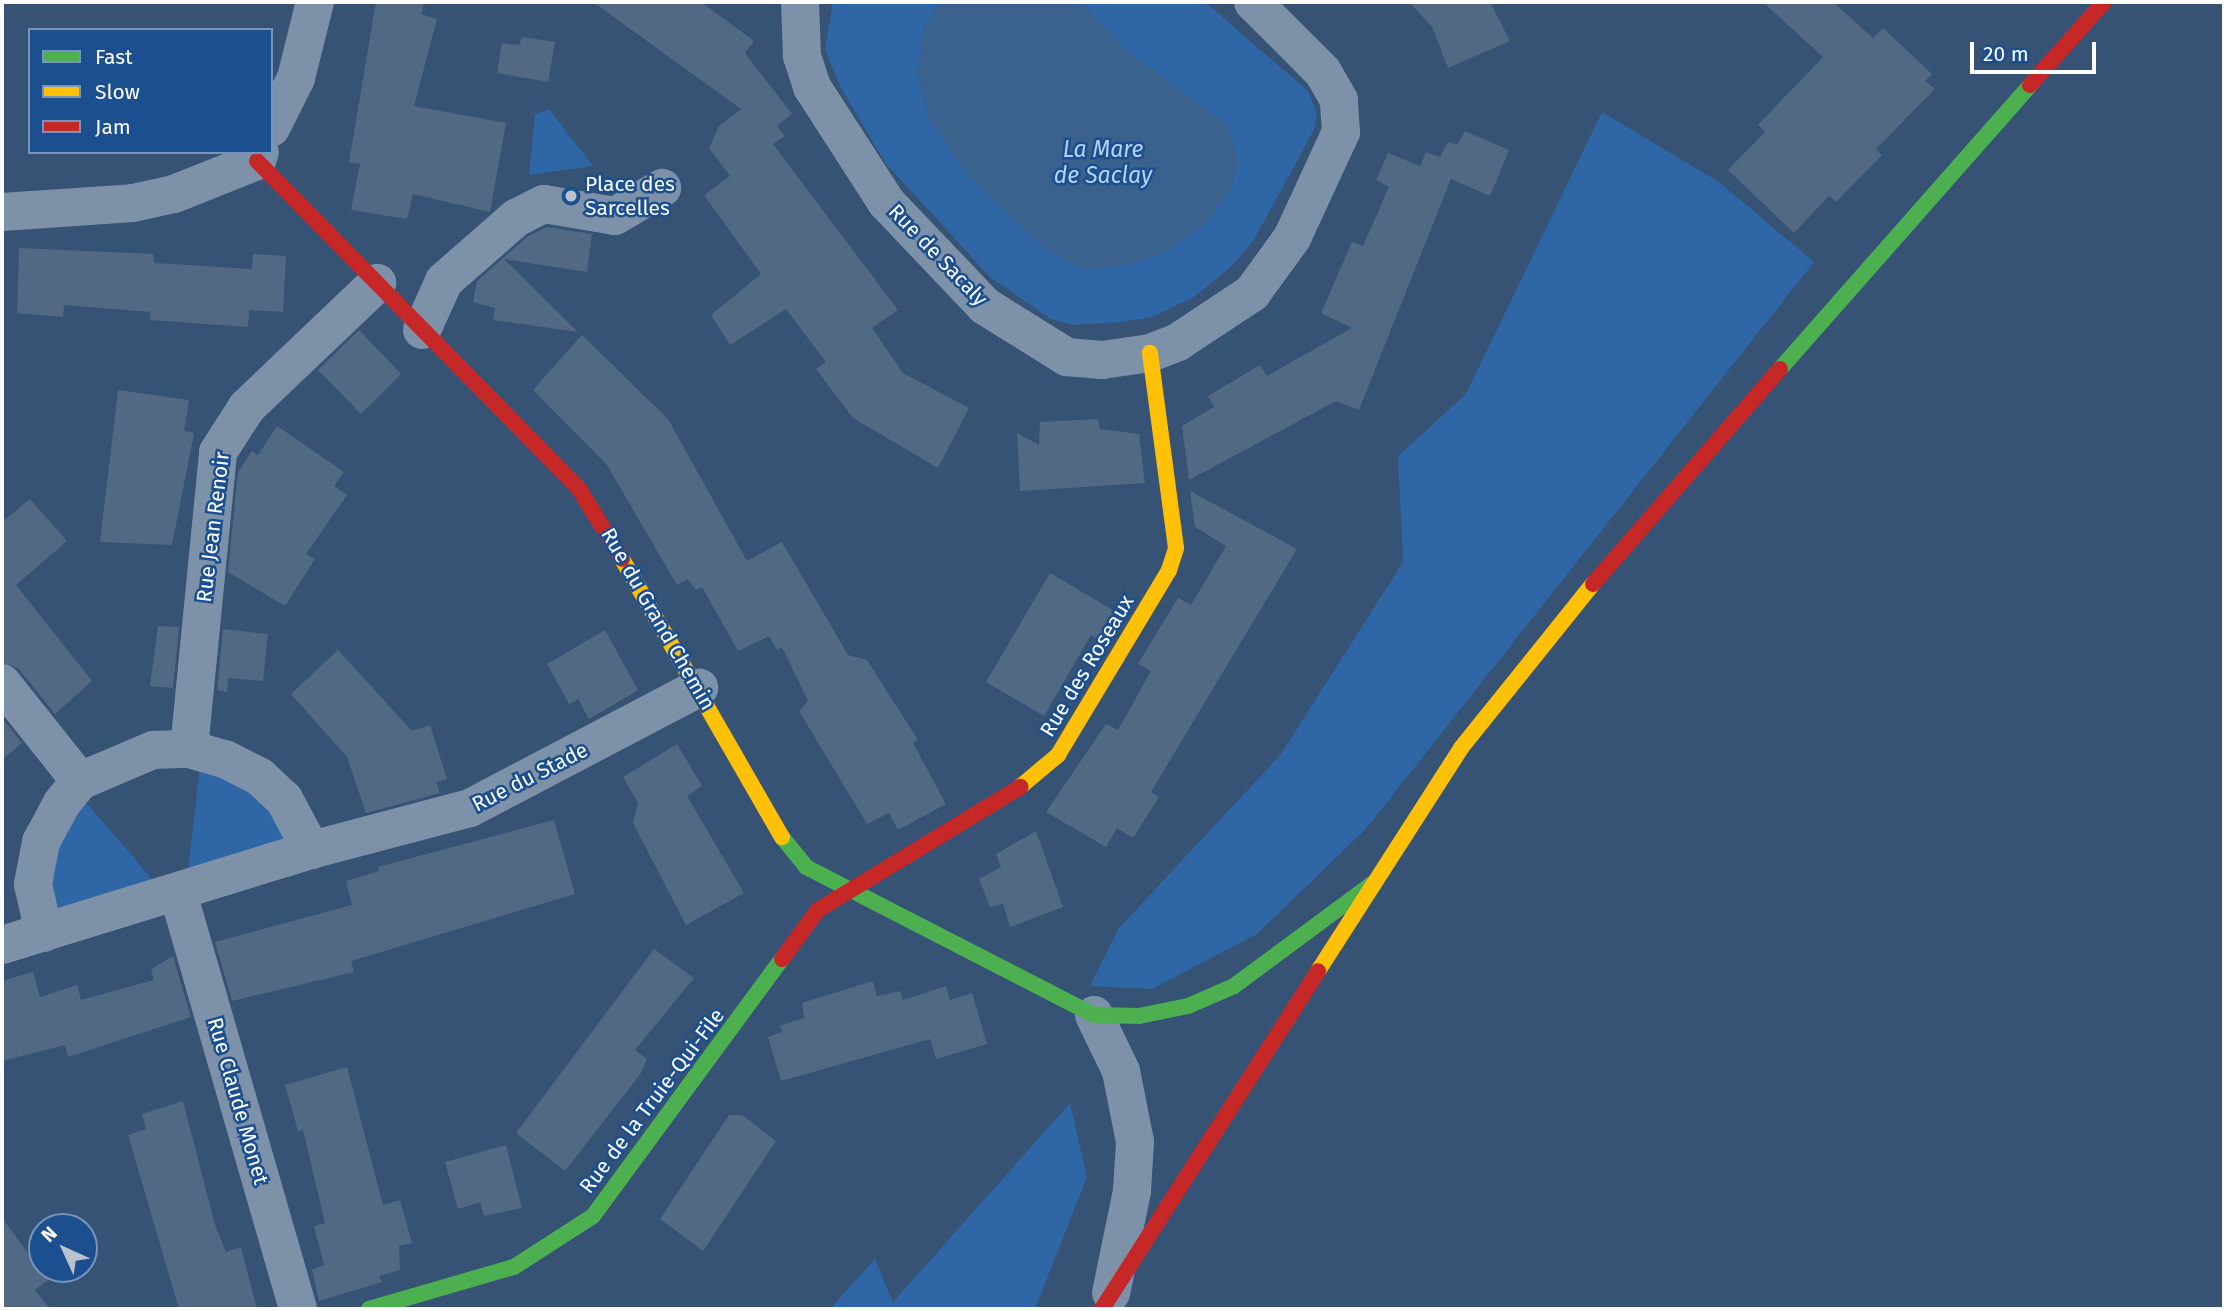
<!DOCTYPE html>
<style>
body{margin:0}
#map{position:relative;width:2226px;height:1311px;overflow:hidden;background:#365274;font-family:"Fira Sans",sans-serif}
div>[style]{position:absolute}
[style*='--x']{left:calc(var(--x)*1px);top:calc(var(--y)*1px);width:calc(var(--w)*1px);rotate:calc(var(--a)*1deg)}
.green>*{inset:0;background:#2f66a5}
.water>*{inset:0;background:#3b618d}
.building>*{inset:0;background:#526984}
.street>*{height:38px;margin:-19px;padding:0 19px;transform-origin:19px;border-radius:19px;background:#7d92a8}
.fast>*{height:16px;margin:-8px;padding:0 8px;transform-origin:8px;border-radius:8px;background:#4caf50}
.slow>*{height:16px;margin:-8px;padding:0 8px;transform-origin:8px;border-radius:8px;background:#ffc107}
.jam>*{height:16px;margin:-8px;padding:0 8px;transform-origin:8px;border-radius:8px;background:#c62828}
.dots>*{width:19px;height:19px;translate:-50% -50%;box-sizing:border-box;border:4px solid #1b4f8f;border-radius:50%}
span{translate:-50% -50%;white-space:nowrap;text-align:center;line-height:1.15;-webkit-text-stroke:5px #1b4f8f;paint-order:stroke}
.poi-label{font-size:21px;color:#fff}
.left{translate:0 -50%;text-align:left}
.street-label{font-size:21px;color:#fff}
.water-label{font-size:23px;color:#b5d3f5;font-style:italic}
.frame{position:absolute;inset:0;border:4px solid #fff;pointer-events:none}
.legend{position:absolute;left:28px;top:28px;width:245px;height:126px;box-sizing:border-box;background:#1b4f8f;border:2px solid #7695bc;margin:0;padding:9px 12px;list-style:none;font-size:21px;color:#fff}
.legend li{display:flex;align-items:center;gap:14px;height:35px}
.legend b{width:35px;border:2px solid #7695bc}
.north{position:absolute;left:28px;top:1213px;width:70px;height:70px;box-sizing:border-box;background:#1b4f8f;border:2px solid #7695bc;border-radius:50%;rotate:315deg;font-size:19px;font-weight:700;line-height:28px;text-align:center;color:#fff}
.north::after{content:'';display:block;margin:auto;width:24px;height:32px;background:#b9c2ce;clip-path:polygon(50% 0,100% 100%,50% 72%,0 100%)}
.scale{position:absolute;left:1970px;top:42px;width:126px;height:32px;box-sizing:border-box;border:4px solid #fff;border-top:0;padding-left:9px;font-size:21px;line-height:24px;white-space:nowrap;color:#fff;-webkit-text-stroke:5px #1b4f8f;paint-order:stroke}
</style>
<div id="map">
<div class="green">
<div style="clip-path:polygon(833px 2px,941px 2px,925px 25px,918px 71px,929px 120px,1228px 126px,1126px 51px,1080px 2px,1205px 2px,1308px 91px,1317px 114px,1314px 130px,1255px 238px,1233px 265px,1194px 297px,1152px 317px,1122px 322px,1074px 325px,1051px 319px,991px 278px,886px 164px,841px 88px,825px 49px)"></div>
<div style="clip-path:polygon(549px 109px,593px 166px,529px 175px,535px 114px)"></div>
<div style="clip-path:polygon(1602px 112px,1719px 182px,1814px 262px,1365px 830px,1257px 934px,1152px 989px,1090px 986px,1119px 928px,1281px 754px,1403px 562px,1398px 456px,1466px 394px)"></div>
<div style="clip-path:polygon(200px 768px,247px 778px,288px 840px,187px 877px)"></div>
<div style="clip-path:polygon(86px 802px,153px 880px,51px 915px,49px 864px,64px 822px)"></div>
<div style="clip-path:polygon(1070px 1103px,1087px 1177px,1035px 1309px,830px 1309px,875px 1259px,893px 1302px)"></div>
</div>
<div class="water">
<div style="clip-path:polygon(941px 2px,1080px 2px,1126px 51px,1228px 126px,1238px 160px,1230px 191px,1205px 224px,1163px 254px,1122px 266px,1082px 269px,1044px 248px,968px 175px,929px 120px,918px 71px,925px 25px)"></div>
</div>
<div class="building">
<div style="clip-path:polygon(376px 2px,424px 2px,421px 14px,437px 19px,414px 106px,506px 123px,490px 212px,413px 194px,407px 219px,351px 210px,360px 164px,349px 162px)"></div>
<div style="clip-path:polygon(593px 2px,701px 2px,754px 41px,745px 53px,792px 114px,777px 126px,785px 136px,773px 144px,898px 310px,872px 328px,903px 373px,969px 408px,938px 468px,853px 418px,816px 369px,826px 362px,786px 309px,730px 345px,711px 315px,761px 274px,704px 195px,730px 176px,709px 148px,719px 126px,741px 109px)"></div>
<div style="clip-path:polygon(1409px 2px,1490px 2px,1510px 41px,1448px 68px,1432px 27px)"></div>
<div style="clip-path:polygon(1763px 2px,1833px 2px,1873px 38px,1883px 28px,1932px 74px,1925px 81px,1935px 89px,1876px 149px,1882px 155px,1836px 202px,1829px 196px,1794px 233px,1728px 170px,1765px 132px,1758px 125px,1823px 57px)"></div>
<div style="clip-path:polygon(522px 37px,555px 42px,548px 82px,497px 73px,502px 43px,519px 45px)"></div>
<div style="clip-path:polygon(1465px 131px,1509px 150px,1490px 196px,1451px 179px,1359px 410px,1336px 401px,1189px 480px,1182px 426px,1214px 407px,1208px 396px,1260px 365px,1267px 376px,1352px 328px,1321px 313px,1352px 242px,1363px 246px,1389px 187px,1376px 180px,1388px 153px,1420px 166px,1426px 152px,1440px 157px,1448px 142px,1457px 145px)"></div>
<div style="clip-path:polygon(547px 227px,592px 234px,587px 272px,504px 259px,578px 332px,493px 320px,495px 308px,473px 302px,477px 281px,528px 236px)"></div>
<div style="clip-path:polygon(19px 248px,153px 254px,154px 263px,252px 269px,253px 254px,286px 256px,283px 312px,249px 310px,248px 327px,150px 320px,151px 312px,64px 305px,63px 317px,17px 313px)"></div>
<div style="clip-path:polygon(359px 330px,401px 374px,361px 414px,318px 370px)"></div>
<div style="clip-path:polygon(582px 335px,668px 419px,747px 561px,782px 542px,848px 655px,867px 660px,918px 740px,913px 743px,946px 804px,898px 830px,889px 813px,867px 824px,799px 711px,808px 701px,782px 647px,777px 650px,769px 636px,738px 651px,702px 587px,696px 590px,688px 579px,677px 585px,607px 465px,533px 390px)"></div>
<div style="clip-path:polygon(118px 390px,189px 400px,184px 431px,194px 433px,172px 545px,100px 542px)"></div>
<div style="clip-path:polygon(1098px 419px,1100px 429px,1139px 434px,1145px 483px,1020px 491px,1017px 433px,1039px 445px,1040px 422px)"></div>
<div style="clip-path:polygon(277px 426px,344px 472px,334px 486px,347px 495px,306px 554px,315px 559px,285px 606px,228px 572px,238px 472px,252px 451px,258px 455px)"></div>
<div style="clip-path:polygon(1190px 491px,1297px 549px,1151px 792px,1159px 797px,1133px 838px,1117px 828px,1106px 847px,1046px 812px,1106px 724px,1118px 730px,1151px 671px,1138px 664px,1178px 598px,1191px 605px,1226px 546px,1195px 527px)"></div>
<div style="clip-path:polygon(30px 499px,67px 541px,16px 585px,92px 681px,55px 714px,19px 669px,2px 662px,2px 522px)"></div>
<div style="clip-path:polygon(1050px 573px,1118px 613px,1101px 641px,1091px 635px,1044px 716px,986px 682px)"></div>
<div style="clip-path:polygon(158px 626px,179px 627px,173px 688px,150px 686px)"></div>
<div style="clip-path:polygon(223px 629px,268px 634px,263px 681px,228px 678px,227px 692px,217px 690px)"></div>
<div style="clip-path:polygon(605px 630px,638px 690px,589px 719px,578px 699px,569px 704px,547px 664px)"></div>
<div style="clip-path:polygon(338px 650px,412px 731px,430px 725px,447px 779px,436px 782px,440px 793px,366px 813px,347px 757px,291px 694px)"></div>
<div style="clip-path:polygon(2px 718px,22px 743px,2px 760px)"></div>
<div style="clip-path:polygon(677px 744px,702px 786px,687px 796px,744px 893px,686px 925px,633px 823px,638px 803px,623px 777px)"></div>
<div style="clip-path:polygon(554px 820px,575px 894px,351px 961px,354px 972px,232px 1001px,215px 942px,352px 905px,346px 881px,379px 871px,378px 867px)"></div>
<div style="clip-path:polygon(1036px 831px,1063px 907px,1010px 927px,1003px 904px,990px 907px,979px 879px,1001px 867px,996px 854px)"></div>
<div style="clip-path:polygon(654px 949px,694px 978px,635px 1050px,647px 1059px,641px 1073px,565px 1171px,516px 1133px)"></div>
<div style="clip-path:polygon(173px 956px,191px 1017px,68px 1057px,65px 1045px,2px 1061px,2px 981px,33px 972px,40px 997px,77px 985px,81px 1000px,154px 980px,151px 969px)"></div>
<div style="clip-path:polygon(873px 981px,877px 996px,900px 991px,903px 1000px,946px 986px,950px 1000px,972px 993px,987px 1044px,936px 1059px,930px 1039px,781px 1081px,768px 1037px,782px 1032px,780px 1026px,804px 1018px,802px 1003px)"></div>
<div style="clip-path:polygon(347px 1067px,383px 1205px,400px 1200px,412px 1243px,399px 1246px,400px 1270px,379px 1276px,382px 1282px,319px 1301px,312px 1270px,324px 1265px,314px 1226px,325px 1223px,303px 1130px,298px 1131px,285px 1085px)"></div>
<div style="clip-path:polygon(183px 1101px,215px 1225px,226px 1252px,241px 1247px,257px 1309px,179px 1309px,128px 1135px,146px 1129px,142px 1114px)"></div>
<div style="clip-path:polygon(729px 1115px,742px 1115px,776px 1141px,703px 1251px,660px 1219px)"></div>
<div style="clip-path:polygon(506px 1145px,522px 1208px,484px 1216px,480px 1202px,458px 1209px,445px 1162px)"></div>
<div style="clip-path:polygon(2px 1218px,48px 1280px,35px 1290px,50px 1309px,2px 1309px)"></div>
</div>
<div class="street">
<div style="--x:800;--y:2;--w:54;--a:87.9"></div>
<div style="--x:802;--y:56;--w:33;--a:72"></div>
<div style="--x:812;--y:87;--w:137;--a:57.2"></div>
<div style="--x:886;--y:202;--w:144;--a:46.4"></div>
<div style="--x:985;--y:306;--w:97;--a:31.9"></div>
<div style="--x:1067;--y:357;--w:35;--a:5"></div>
<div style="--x:1102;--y:360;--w:49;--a:-8.3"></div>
<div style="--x:1150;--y:353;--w:30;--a:-21"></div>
<div style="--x:1178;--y:342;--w:89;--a:-33.5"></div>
<div style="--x:1252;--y:293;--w:68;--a:-54"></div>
<div style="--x:1292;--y:238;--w:117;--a:-65.2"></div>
<div style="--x:1341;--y:132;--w:32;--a:-94"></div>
<div style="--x:1339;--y:100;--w:32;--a:-120"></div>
<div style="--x:1323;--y:72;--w:99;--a:-135"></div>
<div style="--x:271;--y:128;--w:56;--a:-63.4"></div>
<div style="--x:296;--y:78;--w:78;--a:-76"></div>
<div style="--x:2;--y:212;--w:131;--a:-3.9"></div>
<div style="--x:133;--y:203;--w:42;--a:-12.4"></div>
<div style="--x:174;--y:194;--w:89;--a:-21.7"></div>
<div style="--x:257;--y:161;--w:9;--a:-72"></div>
<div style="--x:422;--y:330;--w:54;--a:-65.8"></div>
<div style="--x:444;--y:281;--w:96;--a:-41.2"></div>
<div style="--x:516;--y:218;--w:31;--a:-27"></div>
<div style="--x:544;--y:204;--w:72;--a:9.6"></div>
<div style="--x:615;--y:216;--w:55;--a:-30.8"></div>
<div style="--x:2;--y:683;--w:125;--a:51.5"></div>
<div style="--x:189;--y:749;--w:298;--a:-84.4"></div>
<div style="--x:218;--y:452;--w:54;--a:-57.2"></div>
<div style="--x:247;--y:407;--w:180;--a:-43.6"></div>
<div style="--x:178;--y:893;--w:433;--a:73.9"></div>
<div style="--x:44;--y:933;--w:50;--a:-102.7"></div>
<div style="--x:33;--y:884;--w:43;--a:-79.2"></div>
<div style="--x:41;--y:842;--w:44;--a:-61.7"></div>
<div style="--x:62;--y:803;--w:28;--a:-51"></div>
<div style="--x:80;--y:781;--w:79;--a:-23"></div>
<div style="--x:153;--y:750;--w:36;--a:-2"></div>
<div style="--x:189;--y:749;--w:37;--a:16"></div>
<div style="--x:225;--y:759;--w:39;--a:27"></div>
<div style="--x:260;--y:777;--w:33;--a:43"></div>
<div style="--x:284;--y:799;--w:58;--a:62.1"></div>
<div style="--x:2;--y:945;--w:323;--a:-17.1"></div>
<div style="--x:311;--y:850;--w:164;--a:-14.8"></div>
<div style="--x:470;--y:808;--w:259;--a:-27.7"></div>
<div style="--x:1094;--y:1015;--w:62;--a:64.3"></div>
<div style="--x:1121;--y:1071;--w:72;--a:78.8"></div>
<div style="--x:1135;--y:1142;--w:49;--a:93.5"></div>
<div style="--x:1132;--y:1191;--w:104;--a:101.6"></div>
</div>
<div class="fast">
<div style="--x:1780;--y:369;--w:378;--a:-48.6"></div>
<div style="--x:782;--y:837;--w:38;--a:51"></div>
<div style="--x:806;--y:867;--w:324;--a:27.2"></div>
<div style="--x:1094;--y:1015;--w:45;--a:1.3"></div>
<div style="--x:1139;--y:1016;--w:50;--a:-11.5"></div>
<div style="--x:1188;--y:1006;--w:50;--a:-23.5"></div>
<div style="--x:1234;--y:986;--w:172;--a:-36.5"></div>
<div style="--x:369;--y:1309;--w:151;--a:-16.2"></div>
<div style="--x:514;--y:1267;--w:94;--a:-32.8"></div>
<div style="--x:593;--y:1216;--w:319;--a:-53.7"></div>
</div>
<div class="slow">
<div style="--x:622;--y:559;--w:321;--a:60.1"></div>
<div style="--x:1020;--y:787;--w:50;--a:-40.1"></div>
<div style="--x:1058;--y:755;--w:216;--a:-59"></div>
<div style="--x:1169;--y:570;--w:23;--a:-72"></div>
<div style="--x:1176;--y:548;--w:197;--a:-97.6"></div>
<div style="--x:1318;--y:971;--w:265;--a:-57.3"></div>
<div style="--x:1461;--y:748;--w:211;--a:-51.2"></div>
</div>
<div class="jam">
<div style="--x:2030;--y:85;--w:111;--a:-48.3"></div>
<div style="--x:257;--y:161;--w:460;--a:45.5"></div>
<div style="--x:579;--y:489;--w:82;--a:58.4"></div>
<div style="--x:1593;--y:584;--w:285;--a:-49"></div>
<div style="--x:782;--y:959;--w:61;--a:-53.7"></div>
<div style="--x:818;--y:910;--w:237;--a:-31.3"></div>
<div style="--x:1102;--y:1309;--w:401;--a:-57.4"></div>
</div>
<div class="dots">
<div style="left:571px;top:196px;background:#b9c2ce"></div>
</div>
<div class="poi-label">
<span class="left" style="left:585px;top:196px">Place des<br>Sarcelles</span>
</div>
<div class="street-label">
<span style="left:938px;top:255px;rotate:46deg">Rue de Sacaly</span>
<span style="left:213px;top:527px;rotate:-83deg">Rue Jean Renoir</span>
<span style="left:658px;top:619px;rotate:60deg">Rue du Grand Chemin</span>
<span style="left:1087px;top:666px;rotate:-59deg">Rue des Roseaux</span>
<span style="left:530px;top:777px;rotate:-27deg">Rue du Stade</span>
<span style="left:238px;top:1101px;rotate:74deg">Rue Claude Monet</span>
<span style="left:652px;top:1101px;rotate:-53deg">Rue de la Truie-Qui-File</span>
</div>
<div class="water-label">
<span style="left:1103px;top:162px">La Mare<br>de Saclay</span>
</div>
<div class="frame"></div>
<ul class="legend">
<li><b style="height:9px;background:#4caf50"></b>Fast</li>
<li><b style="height:9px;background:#ffc107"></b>Slow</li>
<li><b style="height:9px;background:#c62828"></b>Jam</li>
</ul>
<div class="north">N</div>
<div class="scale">20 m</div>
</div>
